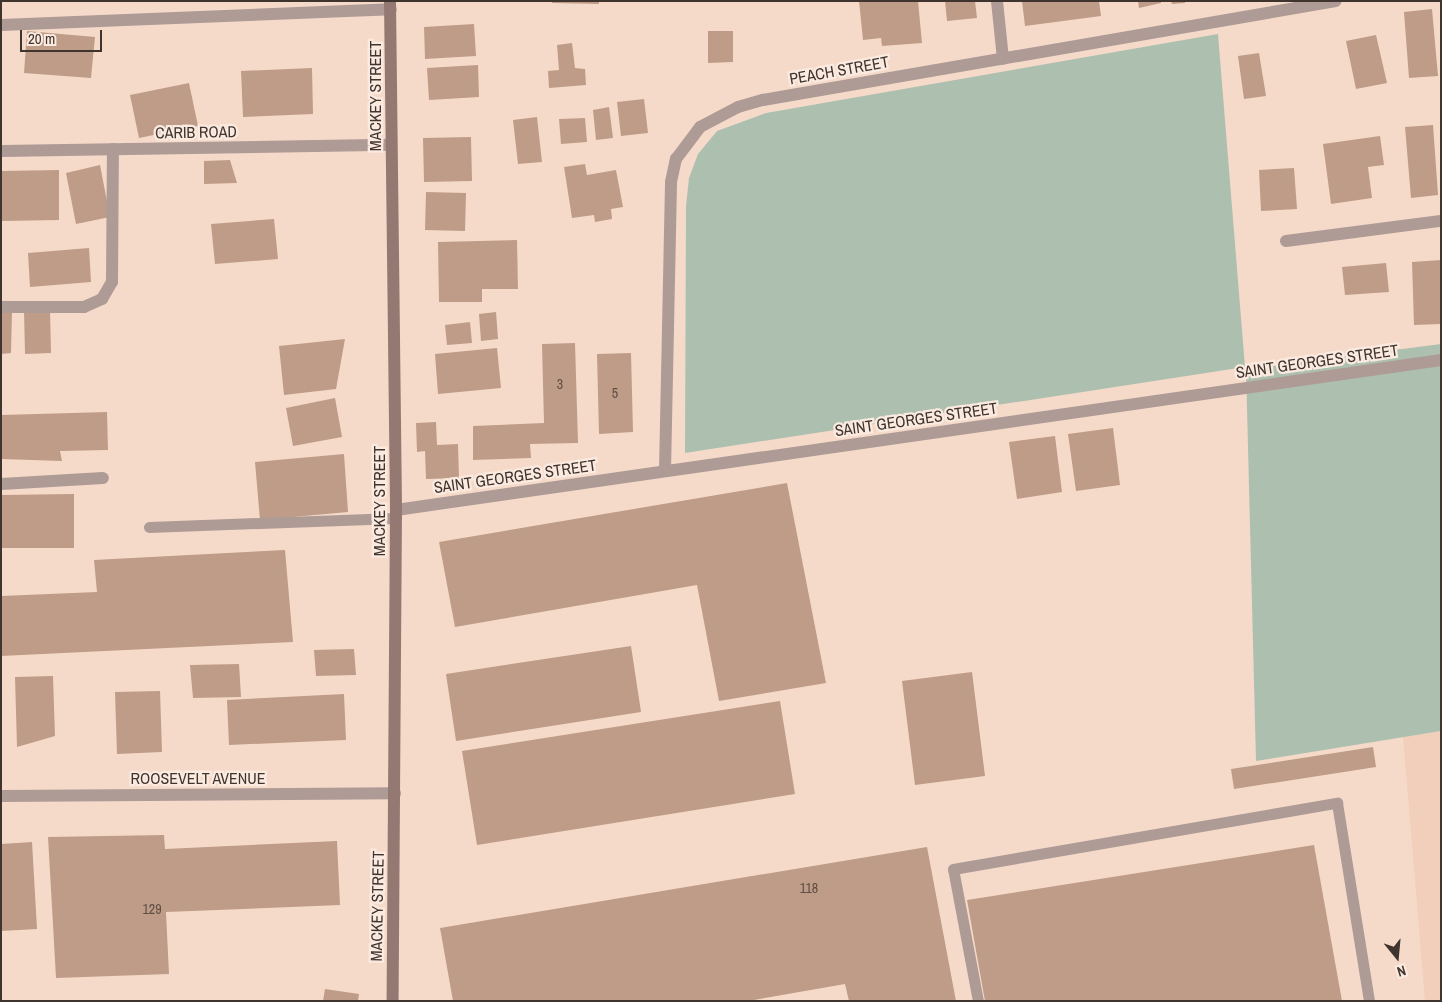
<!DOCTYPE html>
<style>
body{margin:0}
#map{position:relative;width:1442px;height:1002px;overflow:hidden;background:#f6dac9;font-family:"Archivo Narrow",sans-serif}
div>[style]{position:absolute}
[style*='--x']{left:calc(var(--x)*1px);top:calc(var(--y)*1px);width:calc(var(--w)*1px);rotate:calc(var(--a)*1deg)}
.built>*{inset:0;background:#f2cfba}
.green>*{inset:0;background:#adc0b0}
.building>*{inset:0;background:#bf9c87}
.service>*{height:11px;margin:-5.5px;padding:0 5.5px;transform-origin:5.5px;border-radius:5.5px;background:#ae9b96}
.minor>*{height:12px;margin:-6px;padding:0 6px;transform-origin:6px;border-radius:6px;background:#ae9b96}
.secondary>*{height:12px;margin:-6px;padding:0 6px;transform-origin:6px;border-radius:6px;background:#947973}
span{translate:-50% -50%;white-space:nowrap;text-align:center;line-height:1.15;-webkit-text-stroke:4.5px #fbeae0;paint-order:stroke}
.number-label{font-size:14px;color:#5f4e44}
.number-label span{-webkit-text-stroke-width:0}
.street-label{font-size:16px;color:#3f342e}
.frame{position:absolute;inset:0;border:2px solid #3f342e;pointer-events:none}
.north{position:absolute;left:1372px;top:932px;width:50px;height:50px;-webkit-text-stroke:4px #fbeae0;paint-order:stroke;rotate:163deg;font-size:14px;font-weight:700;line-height:20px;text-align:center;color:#3f342e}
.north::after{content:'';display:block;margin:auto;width:18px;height:22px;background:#3f342e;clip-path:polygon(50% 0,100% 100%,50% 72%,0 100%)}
.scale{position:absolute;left:20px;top:30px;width:82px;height:22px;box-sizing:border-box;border:2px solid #3f342e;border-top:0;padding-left:6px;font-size:15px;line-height:18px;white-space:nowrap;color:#3f342e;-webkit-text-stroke:4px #fbeae0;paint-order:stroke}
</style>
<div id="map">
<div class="built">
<div style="clip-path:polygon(1441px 731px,1441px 1001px,1425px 1001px,1403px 737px)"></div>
</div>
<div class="green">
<div style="clip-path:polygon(1218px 34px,1245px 367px,685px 453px,686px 206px,689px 178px,698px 154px,717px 131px,766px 113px)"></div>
<div style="clip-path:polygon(1441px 344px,1441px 731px,1256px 761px,1246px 369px)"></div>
</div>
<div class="building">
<div style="clip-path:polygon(552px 1px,599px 1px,599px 4px,552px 3px)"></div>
<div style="clip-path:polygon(859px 1px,918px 1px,922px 43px,882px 46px,881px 38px,863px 40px)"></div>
<div style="clip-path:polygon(945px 1px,975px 1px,977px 18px,947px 21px)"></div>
<div style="clip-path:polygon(1022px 1px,1099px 1px,1101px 16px,1025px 26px)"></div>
<div style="clip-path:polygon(1138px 1px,1161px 1px,1161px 3px,1139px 8px)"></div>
<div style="clip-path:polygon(1171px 1px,1185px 1px,1185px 3px,1172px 4px)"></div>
<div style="clip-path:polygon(1432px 9px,1438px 76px,1409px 78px,1404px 12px)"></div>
<div style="clip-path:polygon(474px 24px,476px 56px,425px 59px,424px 27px)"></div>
<div style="clip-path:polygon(27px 31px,95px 37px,91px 78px,24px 73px)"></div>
<div style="clip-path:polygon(708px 31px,733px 31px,733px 62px,708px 63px)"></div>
<div style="clip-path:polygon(1376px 35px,1387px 83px,1356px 89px,1346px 41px)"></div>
<div style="clip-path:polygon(572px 43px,575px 68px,585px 69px,586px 85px,549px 88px,548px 71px,559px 70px,557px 45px)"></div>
<div style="clip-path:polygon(1259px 53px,1266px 96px,1244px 99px,1238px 56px)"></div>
<div style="clip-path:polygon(478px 65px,479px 97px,429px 100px,427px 68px)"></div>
<div style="clip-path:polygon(312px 68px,313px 114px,243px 117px,241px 71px)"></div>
<div style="clip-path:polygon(189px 83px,198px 126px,139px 138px,130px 95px)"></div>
<div style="clip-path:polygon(644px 99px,648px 133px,621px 136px,617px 102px)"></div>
<div style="clip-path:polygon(609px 107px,613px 138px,596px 140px,593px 110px)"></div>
<div style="clip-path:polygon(537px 117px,542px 162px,518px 164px,513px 120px)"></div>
<div style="clip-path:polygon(585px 118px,587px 142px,561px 144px,559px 119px)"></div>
<div style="clip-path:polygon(1433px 125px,1438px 195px,1411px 198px,1405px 127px)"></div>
<div style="clip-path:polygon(1380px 136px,1384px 165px,1368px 167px,1372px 198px,1331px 204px,1323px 144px)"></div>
<div style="clip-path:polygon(471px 137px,472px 181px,424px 182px,423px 138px)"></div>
<div style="clip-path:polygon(230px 160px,237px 183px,204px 184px,204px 161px)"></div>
<div style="clip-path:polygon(585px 164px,587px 175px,616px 170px,623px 207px,611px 209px,612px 219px,595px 222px,594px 215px,572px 218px,564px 167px)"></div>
<div style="clip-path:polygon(100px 165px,110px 217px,76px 224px,66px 173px)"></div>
<div style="clip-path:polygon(1294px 168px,1297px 209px,1261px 211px,1259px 170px)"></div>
<div style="clip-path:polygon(59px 170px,59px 220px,1px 221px,1px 171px)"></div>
<div style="clip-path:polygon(426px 192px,466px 193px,465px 231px,425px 230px)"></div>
<div style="clip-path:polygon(274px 219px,278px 259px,215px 264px,211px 224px)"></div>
<div style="clip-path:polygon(517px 240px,518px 289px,482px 289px,482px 302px,439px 302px,438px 242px)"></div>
<div style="clip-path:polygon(89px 248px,91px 282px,30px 287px,28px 253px)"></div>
<div style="clip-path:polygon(1441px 260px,1441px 324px,1414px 325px,1412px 262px)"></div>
<div style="clip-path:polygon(1386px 263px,1389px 292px,1345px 295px,1342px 267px)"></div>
<div style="clip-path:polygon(50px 309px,51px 353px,25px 354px,24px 310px)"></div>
<div style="clip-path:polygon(12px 311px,11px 353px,1px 354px,1px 312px)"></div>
<div style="clip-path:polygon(496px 312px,498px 339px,481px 341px,479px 314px)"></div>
<div style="clip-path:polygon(470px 322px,472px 343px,447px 345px,445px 325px)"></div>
<div style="clip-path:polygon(345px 339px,336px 389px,284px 395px,279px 346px)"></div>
<div style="clip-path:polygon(575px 343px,578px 443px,530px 444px,531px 458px,473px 460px,473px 426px,544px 423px,542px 344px)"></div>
<div style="clip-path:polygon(497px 348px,501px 388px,438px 394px,435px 354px)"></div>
<div style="clip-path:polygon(631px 353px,633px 432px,599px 434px,597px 354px)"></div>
<div style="clip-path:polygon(335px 398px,342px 437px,293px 446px,286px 408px)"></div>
<div style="clip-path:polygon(107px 412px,108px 450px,60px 451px,62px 461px,1px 459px,1px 415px)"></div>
<div style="clip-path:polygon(436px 422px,437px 445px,458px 444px,459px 478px,426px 479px,425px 451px,417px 452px,416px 423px)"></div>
<div style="clip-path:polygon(1113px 428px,1120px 485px,1076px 491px,1068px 434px)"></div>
<div style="clip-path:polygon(1055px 436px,1062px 492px,1017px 499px,1009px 442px)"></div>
<div style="clip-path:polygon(344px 454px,348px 512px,260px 520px,255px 462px)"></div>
<div style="clip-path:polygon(787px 483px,826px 683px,719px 701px,697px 585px,455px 627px,439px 542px)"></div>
<div style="clip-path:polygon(74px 494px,74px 548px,1px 548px,1px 495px)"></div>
<div style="clip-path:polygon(285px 550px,293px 642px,1px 656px,1px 596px,97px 592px,94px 560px)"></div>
<div style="clip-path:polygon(631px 646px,641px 712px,456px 741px,446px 674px)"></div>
<div style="clip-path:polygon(354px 649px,356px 675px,316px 676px,314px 650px)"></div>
<div style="clip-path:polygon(239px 664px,241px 697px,193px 698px,190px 665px)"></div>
<div style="clip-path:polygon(972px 672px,985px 776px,915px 785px,902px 681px)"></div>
<div style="clip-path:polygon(53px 676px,55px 736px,17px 747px,15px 677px)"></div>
<div style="clip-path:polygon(160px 691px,162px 752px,117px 754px,115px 692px)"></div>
<div style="clip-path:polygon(344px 694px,346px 740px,229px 745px,227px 700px)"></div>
<div style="clip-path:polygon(780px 701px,795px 794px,477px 845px,462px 751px)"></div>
<div style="clip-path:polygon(1373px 747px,1376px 767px,1234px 789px,1231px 769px)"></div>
<div style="clip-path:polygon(164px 835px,165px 849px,337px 841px,340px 905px,166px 912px,169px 974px,56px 978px,48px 837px)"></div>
<div style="clip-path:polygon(32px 842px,37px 929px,1px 931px,1px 844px)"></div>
<div style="clip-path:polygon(1314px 845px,1342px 1001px,985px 1001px,967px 900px)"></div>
<div style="clip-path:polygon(927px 847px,956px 1001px,849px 1001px,845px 984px,748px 1001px,453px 1001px,440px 928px)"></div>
<div style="clip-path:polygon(325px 989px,359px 994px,358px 1001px,323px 1001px)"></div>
</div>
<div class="service">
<div style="--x:149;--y:527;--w:247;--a:-2.1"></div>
<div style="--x:978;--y:1001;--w:134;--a:-100.7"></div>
<div style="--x:953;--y:869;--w:390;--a:-9.8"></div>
<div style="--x:1337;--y:803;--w:201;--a:80.8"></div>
</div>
<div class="minor">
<div style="--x:997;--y:1;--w:58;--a:84.1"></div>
<div style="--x:1;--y:25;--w:390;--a:-2.3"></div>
<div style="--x:1;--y:151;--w:390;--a:-0.9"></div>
<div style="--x:1286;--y:241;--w:156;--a:-7.4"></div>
<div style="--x:1;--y:307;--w:83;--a:0"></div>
<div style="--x:84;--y:307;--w:20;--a:-24"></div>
<div style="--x:102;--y:299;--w:20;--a:-60"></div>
<div style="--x:112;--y:282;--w:133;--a:-89.6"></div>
<div style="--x:665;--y:471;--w:289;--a:-88.8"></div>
<div style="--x:671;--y:182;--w:24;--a:-78"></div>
<div style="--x:676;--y:159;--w:40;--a:-53"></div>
<div style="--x:700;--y:127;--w:43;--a:-27.8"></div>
<div style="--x:738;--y:107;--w:26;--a:-16"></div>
<div style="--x:763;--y:100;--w:581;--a:-9.8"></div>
<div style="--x:1;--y:484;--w:102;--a:-3.4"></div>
<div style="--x:396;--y:510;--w:1056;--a:-8.17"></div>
<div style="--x:1;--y:796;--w:394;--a:-0.4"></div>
</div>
<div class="secondary">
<div style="--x:390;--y:1;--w:509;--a:89.32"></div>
<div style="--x:396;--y:510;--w:491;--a:90.4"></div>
</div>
<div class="number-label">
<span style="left:560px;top:384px">3</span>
<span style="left:615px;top:393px">5</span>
<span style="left:809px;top:888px">118</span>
<span style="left:152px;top:909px">129</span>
</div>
<div class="street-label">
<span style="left:839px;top:70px;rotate:-10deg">PEACH STREET</span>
<span style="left:375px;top:96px;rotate:-90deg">MACKEY STREET</span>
<span style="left:196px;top:132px;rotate:-1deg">CARIB ROAD</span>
<span style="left:1317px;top:361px;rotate:-8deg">SAINT GEORGES STREET</span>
<span style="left:916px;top:419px;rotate:-8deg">SAINT GEORGES STREET</span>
<span style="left:515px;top:476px;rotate:-8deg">SAINT GEORGES STREET</span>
<span style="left:379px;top:501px;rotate:-90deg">MACKEY STREET</span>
<span style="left:198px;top:778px">ROOSEVELT AVENUE</span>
<span style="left:377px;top:906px;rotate:-89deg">MACKEY STREET</span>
</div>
<div class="frame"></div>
<div class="north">N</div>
<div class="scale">20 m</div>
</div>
